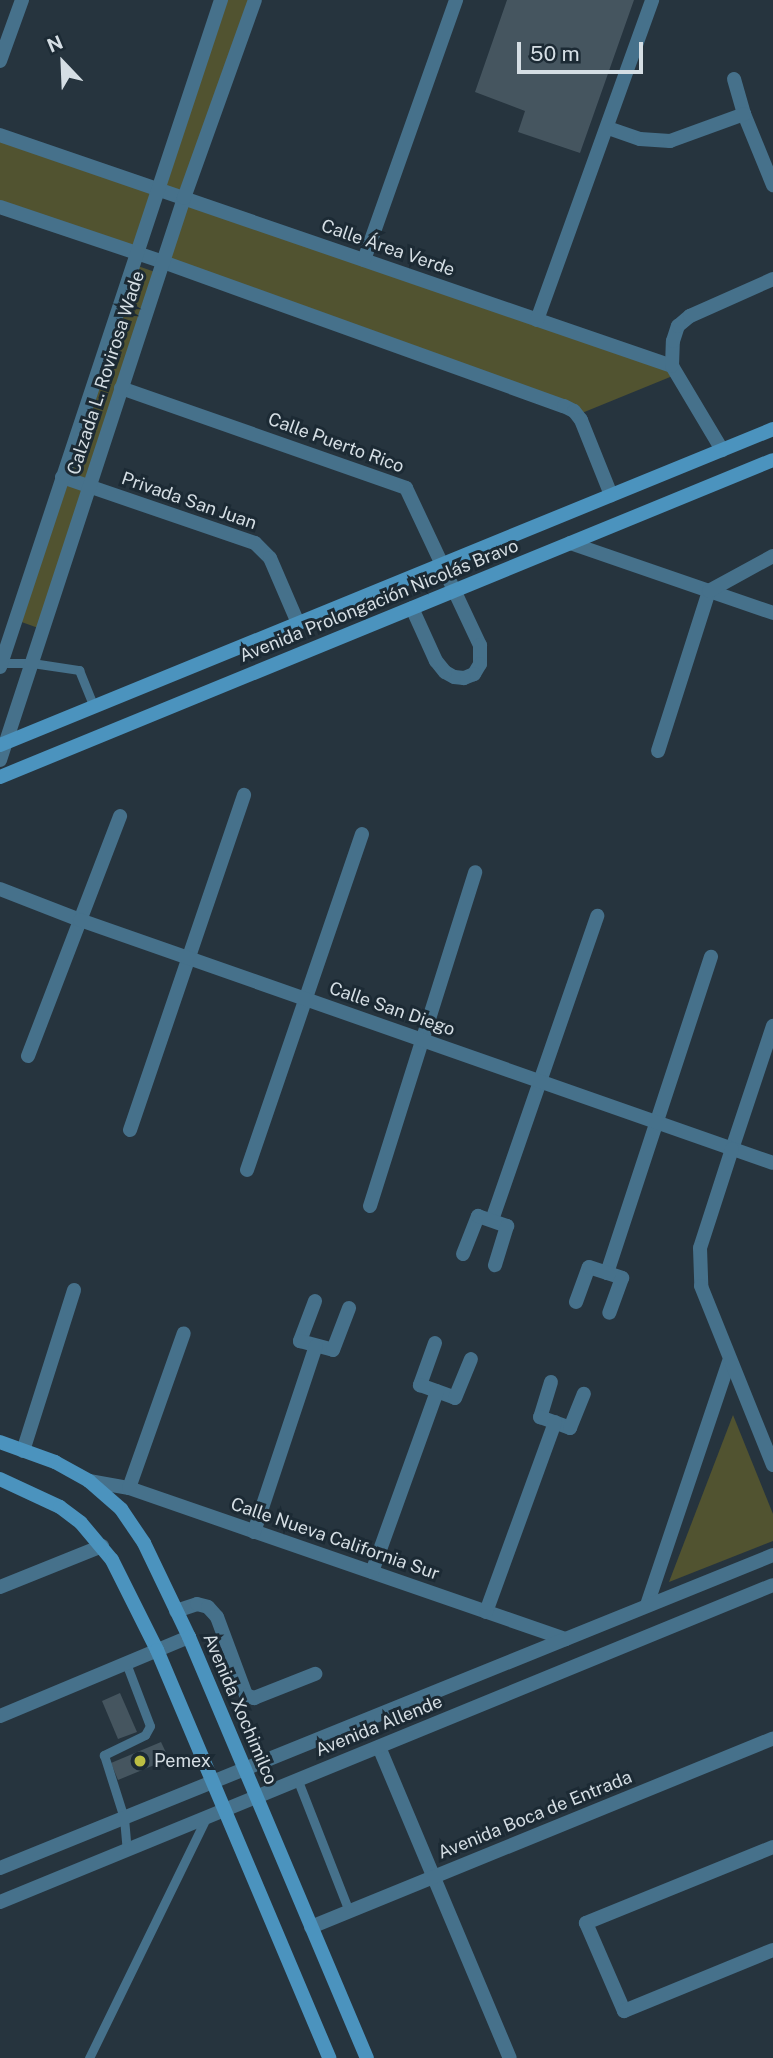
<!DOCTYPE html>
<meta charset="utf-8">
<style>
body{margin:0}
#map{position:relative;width:773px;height:2058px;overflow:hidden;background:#26343e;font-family:"Public Sans",sans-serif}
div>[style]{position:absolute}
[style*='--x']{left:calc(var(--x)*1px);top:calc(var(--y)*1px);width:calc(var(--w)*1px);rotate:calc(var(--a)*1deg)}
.green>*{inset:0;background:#515330}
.building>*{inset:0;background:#45555f}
.service>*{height:9px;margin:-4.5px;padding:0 4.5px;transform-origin:4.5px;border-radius:4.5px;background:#46718b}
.minor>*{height:14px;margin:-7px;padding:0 7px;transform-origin:7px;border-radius:7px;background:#46718b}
.tertiary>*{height:14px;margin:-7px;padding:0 7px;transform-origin:7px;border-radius:7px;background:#46718b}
.secondary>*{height:14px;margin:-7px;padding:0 7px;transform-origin:7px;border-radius:7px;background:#4b93be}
.dots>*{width:19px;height:19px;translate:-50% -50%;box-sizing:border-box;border:4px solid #1c2a34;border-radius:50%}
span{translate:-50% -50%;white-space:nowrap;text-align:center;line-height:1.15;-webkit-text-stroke:6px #1c2a34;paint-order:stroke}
.street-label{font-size:18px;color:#d5dee4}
.poi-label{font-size:18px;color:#d5dee4}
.left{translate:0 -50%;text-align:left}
.north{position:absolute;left:28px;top:28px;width:70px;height:70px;-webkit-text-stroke:5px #1c2a34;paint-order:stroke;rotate:337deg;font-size:19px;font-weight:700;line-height:28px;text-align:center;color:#d5dee4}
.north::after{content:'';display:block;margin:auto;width:24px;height:32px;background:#d5dee4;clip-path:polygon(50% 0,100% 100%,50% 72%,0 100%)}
.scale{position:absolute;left:517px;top:42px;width:126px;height:32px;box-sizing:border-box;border:4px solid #d5dee4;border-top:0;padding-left:9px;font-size:21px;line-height:24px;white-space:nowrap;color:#d5dee4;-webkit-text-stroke:5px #1c2a34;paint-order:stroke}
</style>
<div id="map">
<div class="green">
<div style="clip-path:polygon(223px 0,253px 0,183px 196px,160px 187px)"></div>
<div style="clip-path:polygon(0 135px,155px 189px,134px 251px,0 206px)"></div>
<div style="clip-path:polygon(184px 198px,672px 366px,675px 375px,577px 415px,163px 262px)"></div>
<div style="clip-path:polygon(132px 264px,158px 273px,88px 486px,63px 477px)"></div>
<div style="clip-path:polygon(62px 478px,88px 487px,41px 629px,16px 620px)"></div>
<div style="clip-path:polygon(733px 1415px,773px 1514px,773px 1541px,669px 1582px)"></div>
</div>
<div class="building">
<div style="clip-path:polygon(507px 0,634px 0,580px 153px,518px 132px,525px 111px,475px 92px)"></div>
<div style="clip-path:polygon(120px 1693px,137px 1732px,118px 1739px,102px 1701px)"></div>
<div style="clip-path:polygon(161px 1742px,169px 1759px,118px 1780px,111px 1763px)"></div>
</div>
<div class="service">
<div style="--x:0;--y:663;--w:32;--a:0"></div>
<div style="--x:32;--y:663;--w:48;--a:8.5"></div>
<div style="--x:79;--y:670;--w:40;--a:68"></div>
<div style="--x:126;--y:1663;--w:67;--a:69.1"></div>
<div style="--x:150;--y:1726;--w:10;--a:119"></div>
<div style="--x:145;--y:1735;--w:46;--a:154"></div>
<div style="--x:104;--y:1755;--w:66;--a:72.4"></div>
<div style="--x:124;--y:1818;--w:33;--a:85"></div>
<div style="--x:298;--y:1781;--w:140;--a:68.6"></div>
<div style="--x:89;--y:2058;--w:267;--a:-64"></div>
</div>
<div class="minor">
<div style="--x:0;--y:61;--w:65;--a:-70.2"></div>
<div style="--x:734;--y:79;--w:36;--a:74"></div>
<div style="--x:744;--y:114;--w:77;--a:67.8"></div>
<div style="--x:608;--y:128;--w:34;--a:19"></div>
<div style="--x:640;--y:139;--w:30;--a:4"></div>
<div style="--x:670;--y:141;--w:79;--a:-20"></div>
<div style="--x:0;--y:135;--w:711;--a:18.97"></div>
<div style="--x:672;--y:366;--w:98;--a:59.2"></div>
<div style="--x:0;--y:207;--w:172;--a:18.6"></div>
<div style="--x:163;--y:262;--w:426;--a:19.8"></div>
<div style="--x:564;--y:406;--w:11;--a:27"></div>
<div style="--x:574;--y:411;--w:11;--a:52"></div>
<div style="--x:581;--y:420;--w:81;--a:68.2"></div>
<div style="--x:364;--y:260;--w:276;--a:-70.5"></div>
<div style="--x:537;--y:320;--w:340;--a:-70.2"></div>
<div style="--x:672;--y:366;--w:25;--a:-88"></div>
<div style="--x:673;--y:341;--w:16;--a:-72"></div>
<div style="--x:678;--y:326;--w:16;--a:-40"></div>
<div style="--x:690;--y:316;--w:91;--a:-24"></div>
<div style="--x:121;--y:388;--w:302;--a:19.3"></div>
<div style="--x:406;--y:488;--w:174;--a:64.8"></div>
<div style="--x:480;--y:645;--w:19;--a:90"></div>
<div style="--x:480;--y:664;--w:12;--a:121"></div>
<div style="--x:474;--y:674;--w:11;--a:158"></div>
<div style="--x:464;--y:678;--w:10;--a:-174"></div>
<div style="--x:454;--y:677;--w:10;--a:-151"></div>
<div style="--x:445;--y:672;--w:14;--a:-129"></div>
<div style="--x:436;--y:661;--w:58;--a:-114.4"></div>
<div style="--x:62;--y:477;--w:204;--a:18.9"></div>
<div style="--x:255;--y:543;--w:21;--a:45"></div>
<div style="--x:270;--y:558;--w:71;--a:66.7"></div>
<div style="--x:570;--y:543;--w:215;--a:19"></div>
<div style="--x:658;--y:751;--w:168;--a:-72.3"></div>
<div style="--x:709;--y:591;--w:73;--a:-28.7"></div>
<div style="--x:28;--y:1056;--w:257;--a:-69"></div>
<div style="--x:130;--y:1130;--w:354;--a:-71.2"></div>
<div style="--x:732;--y:1149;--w:130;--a:-71.6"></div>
<div style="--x:247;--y:1170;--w:355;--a:-71.1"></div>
<div style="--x:370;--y:1206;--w:350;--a:-72.5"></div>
<div style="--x:492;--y:1220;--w:322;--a:-70.9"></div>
<div style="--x:463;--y:1254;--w:41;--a:-68.5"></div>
<div style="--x:478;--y:1216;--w:31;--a:19"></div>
<div style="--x:507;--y:1226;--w:41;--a:107.1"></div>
<div style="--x:607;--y:1273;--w:333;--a:-71.8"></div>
<div style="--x:315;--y:1301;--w:43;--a:110.6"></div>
<div style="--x:300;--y:1341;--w:34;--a:15"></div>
<div style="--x:333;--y:1350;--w:45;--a:-69.1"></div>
<div style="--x:576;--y:1302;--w:37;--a:-70"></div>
<div style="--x:589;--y:1267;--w:35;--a:18"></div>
<div style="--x:622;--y:1278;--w:37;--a:110"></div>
<div style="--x:435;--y:1343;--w:45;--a:109.7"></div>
<div style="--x:420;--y:1385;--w:37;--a:20"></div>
<div style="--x:455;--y:1398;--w:42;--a:-67.7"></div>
<div style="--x:551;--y:1382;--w:37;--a:107"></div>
<div style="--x:540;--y:1417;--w:32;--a:20"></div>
<div style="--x:570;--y:1428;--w:37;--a:-68"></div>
<div style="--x:23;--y:1451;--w:169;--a:-72.4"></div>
<div style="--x:89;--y:1481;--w:41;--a:9.9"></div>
<div style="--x:129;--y:1488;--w:462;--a:19.1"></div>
<div style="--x:129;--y:1488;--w:164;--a:-70.5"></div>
<div style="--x:254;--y:1532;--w:196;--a:-71.6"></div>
<div style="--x:372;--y:1572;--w:192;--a:-70.2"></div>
<div style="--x:0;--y:1587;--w:110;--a:-21.9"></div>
<div style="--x:647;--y:1605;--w:257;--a:-71.4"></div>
<div style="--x:176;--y:1611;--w:22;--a:-18"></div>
<div style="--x:197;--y:1604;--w:11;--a:15"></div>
<div style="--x:208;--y:1607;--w:13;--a:48"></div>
<div style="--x:217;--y:1617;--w:83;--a:69.6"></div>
<div style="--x:246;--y:1695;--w:9;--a:21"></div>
<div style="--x:254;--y:1698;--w:66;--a:-21.5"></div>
<div style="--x:486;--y:1612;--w:202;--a:-70"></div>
<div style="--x:0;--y:1716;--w:205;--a:-22.7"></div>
<div style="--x:379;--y:1747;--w:337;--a:67.2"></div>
<div style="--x:773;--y:1847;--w:202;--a:157.9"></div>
<div style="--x:586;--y:1923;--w:96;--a:66.6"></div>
<div style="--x:624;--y:2011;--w:161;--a:-22.3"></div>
<div style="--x:311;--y:1927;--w:499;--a:-22.2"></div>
</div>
<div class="tertiary">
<div style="--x:0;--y:667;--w:703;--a:-71.67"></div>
<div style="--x:0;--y:760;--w:591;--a:-71.87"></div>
<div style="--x:184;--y:198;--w:210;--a:-70.3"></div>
<div style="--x:0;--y:889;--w:86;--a:21.2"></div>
<div style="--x:80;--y:920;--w:734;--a:19.32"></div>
<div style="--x:732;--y:1149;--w:104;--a:107.9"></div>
<div style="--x:700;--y:1248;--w:38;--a:88"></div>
<div style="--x:701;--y:1286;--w:193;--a:68.1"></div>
<div style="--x:0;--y:1868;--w:834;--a:-22.04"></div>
<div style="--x:0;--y:1902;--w:835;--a:-22.3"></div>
</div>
<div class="secondary">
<div style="--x:0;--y:745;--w:835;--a:-22.23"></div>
<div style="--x:0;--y:777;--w:835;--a:-22.3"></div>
<div style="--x:0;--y:1442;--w:59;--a:20"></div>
<div style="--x:55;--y:1462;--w:39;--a:29"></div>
<div style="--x:89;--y:1481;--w:43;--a:41.2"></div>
<div style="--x:121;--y:1509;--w:41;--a:55.9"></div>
<div style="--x:144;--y:1543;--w:104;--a:64.4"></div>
<div style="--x:189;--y:1637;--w:457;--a:67.1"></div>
<div style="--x:0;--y:1479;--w:66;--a:25"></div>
<div style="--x:60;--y:1507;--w:26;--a:37"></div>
<div style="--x:81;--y:1523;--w:48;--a:50"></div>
<div style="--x:112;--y:1560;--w:101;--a:63.4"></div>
<div style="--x:157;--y:1650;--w:443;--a:67.1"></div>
</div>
<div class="dots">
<div style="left:140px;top:1761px;background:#bcbf43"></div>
</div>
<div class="street-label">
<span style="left:388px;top:248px;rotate:19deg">Calle Área Verde</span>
<span style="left:106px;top:373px;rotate:-72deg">Calzada L. Rovirosa Wade</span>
<span style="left:336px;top:443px;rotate:20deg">Calle Puerto Rico</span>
<span style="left:189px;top:501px;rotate:19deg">Privada San Juan</span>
<span style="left:379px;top:601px;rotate:-22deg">Avenida Prolongación Nicolás Bravo</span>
<span style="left:392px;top:1009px;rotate:19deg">Calle San Diego</span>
<span style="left:335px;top:1539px;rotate:19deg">Calle Nueva California Sur</span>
<span style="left:240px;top:1709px;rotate:67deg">Avenida Xochimilco</span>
<span style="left:379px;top:1726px;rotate:-22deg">Avenida Allende</span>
<span style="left:535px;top:1815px;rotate:-22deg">Avenida Boca de Entrada</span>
</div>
<div class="poi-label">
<span class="left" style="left:154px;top:1761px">Pemex</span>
</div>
<div class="north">N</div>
<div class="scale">50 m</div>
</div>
